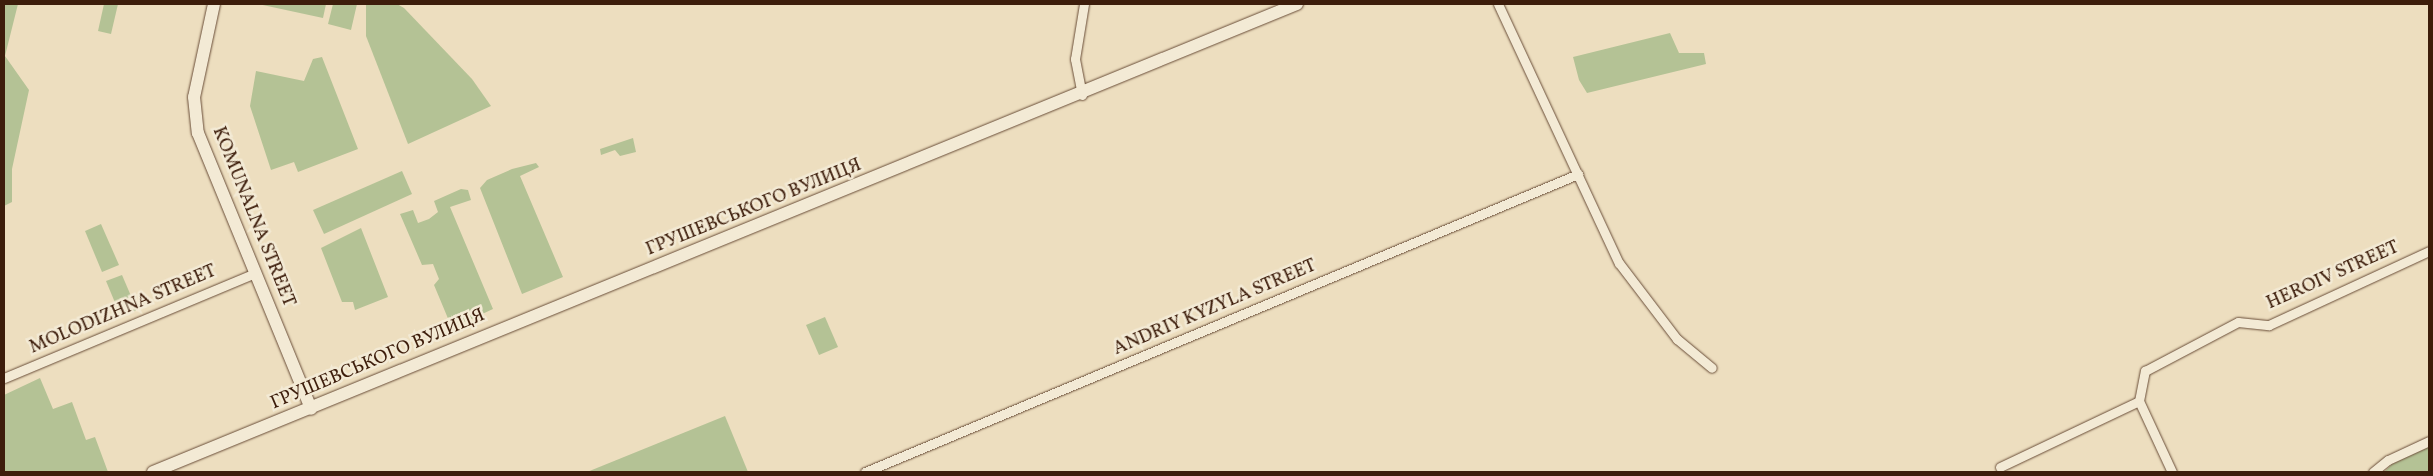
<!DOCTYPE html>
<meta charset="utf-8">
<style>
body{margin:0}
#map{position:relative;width:2433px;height:476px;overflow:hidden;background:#eddebf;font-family:Vollkorn,serif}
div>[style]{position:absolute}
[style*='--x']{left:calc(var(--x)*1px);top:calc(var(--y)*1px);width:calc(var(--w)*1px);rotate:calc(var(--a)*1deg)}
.green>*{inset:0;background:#b4c295}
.roads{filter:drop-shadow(0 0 1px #694d38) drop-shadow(0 0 1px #694d38)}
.street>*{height:9px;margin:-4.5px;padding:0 4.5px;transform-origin:4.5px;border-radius:4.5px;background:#f3ead5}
.secondary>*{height:12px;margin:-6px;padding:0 6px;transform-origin:6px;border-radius:6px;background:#f3ead5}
span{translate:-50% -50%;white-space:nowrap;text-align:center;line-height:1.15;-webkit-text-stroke:5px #f3ead5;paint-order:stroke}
.street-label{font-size:19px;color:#3d1d0b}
.frame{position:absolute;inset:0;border:5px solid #3d1d0b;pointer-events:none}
</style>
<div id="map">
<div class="green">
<div style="clip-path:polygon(4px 4px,18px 4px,5px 56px,29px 90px,12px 169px,12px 202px,4px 206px)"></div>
<div style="clip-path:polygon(104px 4px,118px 4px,111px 34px,98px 31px)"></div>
<div style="clip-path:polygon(258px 4px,326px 4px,323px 18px)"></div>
<div style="clip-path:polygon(333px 4px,357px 4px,351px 30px,328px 24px)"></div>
<div style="clip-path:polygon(366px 4px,397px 4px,404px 8px,472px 79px,491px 106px,408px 144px,366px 36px)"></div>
<div style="clip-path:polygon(1670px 33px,1679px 53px,1704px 53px,1706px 64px,1587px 93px,1579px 80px,1573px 57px)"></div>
<div style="clip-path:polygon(322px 57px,358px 149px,298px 172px,294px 162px,271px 170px,250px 106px,256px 71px,304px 81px,313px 59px)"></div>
<div style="clip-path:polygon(633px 138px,636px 152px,620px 156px,615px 150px,601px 155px,600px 149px)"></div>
<div style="clip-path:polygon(536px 163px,539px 167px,520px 176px,563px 277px,522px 294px,480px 188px,487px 180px,512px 169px)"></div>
<div style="clip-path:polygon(402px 171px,412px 194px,324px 234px,313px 210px)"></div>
<div style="clip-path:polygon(461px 189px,468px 190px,471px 200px,450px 207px,493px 309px,452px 328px,434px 285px,439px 279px,433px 264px,422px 265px,400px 214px,413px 210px,418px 223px,429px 219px,438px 212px,434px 201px)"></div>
<div style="clip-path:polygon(101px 224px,119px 265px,102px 272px,85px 231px)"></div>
<div style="clip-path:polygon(361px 228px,388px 297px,355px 310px,353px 302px,342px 302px,321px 248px)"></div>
<div style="clip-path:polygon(122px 275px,137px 310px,121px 317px,106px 281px)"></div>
<div style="clip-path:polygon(825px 317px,838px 347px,819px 355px,806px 325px)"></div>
<div style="clip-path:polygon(40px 378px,53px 409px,72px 402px,86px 440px,95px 437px,108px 472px,4px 472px,4px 395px)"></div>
<div style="clip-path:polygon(725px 416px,748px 472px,587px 472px)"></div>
<div style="clip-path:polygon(2429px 447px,2429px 472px,2384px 472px,2392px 464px)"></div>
</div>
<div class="roads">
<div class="street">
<div style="--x:1498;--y:4;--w:286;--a:65"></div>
<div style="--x:1619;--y:263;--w:96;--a:52.7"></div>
<div style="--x:1677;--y:339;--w:45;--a:39.6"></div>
<div style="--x:1082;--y:95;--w:37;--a:-101"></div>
<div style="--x:1075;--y:59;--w:56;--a:-80.7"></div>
<div style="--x:4;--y:378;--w:272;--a:-22.7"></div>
<div style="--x:2139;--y:401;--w:78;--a:65.1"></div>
<div style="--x:2000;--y:467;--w:154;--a:-25.4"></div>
<div style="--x:2139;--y:401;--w:31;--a:-79"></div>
<div style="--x:2145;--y:371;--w:105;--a:-27.8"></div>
<div style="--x:2238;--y:322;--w:31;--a:6"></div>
<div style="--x:2269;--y:325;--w:176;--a:-24.8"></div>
<div style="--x:865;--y:472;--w:773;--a:-22.68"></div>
<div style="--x:2373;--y:472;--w:19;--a:-39"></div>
<div style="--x:2388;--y:460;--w:45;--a:-24.9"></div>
</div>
<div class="secondary">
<div style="--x:214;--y:4;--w:95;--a:102.1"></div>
<div style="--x:194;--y:97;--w:36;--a:84"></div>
<div style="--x:198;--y:133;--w:298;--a:67.7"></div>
<div style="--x:153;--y:472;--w:1236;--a:-22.25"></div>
</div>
</div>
<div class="street-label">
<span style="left:754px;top:208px;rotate:-22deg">ГРУШЕВСЬКОГО ВУЛИЦЯ</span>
<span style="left:253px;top:217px;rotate:68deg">KOMUNALNA STREET</span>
<span style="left:2333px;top:276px;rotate:-24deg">HEROIV STREET</span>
<span style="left:1215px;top:308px;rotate:-23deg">ANDRIY KYZYLA STREET</span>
<span style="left:123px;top:310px;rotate:-23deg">MOLODIZHNA STREET</span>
<span style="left:378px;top:360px;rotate:-23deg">ГРУШЕВСЬКОГО ВУЛИЦЯ</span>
</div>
<div class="frame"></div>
</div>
